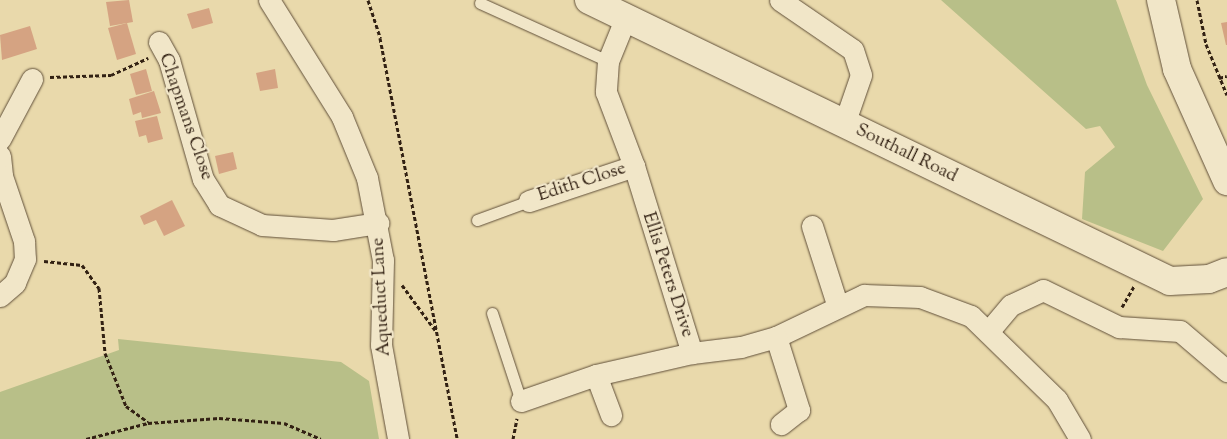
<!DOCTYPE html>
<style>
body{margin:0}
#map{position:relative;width:1227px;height:439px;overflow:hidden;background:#e9d9ab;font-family:"Sorts Mill Goudy",serif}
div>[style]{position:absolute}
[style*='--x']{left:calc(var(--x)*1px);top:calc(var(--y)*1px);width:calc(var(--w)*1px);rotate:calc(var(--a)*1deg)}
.green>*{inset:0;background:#b8bf88}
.building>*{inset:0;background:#d5a382}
.path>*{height:3px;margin-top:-1.5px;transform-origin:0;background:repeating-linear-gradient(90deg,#322113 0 4px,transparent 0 6.5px)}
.roads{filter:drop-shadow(0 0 1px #604f39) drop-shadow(0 0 1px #604f39)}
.service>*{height:11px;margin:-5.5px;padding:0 5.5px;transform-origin:5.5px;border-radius:5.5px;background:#f1e6c8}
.minor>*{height:21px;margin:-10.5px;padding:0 10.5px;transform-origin:10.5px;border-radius:10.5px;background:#f1e6c8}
.tertiary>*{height:28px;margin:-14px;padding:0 14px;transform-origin:14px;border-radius:14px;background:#f1e6c8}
.secondary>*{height:28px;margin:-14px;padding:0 14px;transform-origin:14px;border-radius:14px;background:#f1e6c8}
span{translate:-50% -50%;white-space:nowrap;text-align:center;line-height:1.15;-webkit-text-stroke:4.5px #f1e6c8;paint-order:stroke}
.street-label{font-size:18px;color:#322113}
</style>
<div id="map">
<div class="green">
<div style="clip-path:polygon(941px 0,1116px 0,1147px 85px,1203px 199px,1163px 251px,1082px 219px,1085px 172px,1115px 147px,1100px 126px,1086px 129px)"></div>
<div style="clip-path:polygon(118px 339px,341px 362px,369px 381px,379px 439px,0 439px,0 392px,119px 350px)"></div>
</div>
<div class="building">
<div style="clip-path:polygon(129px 0,133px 22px,110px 26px,106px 2px)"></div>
<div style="clip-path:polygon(209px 8px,213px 23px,192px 29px,187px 14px)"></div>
<div style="clip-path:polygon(1227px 22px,1227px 45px,1226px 45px,1221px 23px)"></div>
<div style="clip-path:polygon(127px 23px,136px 54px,117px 60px,108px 28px)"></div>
<div style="clip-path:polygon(30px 26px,37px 49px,2px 60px,0 35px)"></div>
<div style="clip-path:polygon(146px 69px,152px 91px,136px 95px,130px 74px)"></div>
<div style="clip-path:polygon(275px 69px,278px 88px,260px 91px,256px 73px)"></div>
<div style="clip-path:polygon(154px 91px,161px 113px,142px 118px,141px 112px,133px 115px,129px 99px)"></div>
<div style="clip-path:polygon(157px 116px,163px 139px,148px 143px,146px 135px,139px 137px,135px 121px)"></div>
<div style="clip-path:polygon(233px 152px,237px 169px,219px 174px,215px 156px)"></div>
<div style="clip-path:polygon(172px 200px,185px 226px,164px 236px,156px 220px,144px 225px,140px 216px)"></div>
</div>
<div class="path">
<div style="--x:368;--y:0;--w:40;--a:72"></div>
<div style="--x:380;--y:38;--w:408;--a:79.1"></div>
<div style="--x:1197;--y:0;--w:45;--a:78.4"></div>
<div style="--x:1206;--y:44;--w:55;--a:67.6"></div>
<div style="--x:50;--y:77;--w:61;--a:-1.9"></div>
<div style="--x:111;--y:75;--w:41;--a:-24.7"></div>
<div style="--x:1219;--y:78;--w:8;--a:-14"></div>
<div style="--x:44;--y:261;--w:38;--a:6"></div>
<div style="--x:82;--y:265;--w:29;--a:54"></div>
<div style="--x:99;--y:288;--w:65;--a:84.7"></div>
<div style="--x:105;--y:353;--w:57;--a:68.4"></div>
<div style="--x:126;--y:406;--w:27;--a:36"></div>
<div style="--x:402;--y:285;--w:56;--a:53.7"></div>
<div style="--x:1122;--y:307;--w:24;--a:-60"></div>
<div style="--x:86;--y:439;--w:64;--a:-14.5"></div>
<div style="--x:148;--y:423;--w:71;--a:-4"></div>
<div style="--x:219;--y:418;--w:65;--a:4.4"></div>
<div style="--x:284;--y:423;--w:40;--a:23.4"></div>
<div style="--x:513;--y:439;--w:21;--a:-79"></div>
</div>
<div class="roads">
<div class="service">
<div style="--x:480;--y:3;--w:141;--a:24.4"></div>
<div style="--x:477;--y:220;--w:55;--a:-20.1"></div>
<div style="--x:492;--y:313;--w:93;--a:71.8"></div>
</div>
<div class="minor">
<div style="--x:269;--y:0;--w:138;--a:58"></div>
<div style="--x:342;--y:117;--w:66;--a:67.7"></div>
<div style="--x:367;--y:178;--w:84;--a:79"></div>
<div style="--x:383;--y:260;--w:85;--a:91.3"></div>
<div style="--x:381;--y:345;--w:96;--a:79.7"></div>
<div style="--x:780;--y:0;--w:88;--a:34.4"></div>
<div style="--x:853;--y:50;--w:26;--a:72"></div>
<div style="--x:861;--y:75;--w:52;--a:109.1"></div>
<div style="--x:626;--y:17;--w:48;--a:112.2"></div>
<div style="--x:608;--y:61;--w:31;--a:94"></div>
<div style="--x:606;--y:92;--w:79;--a:69.3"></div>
<div style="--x:634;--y:166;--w:196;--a:72.8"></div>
<div style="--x:692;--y:353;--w:49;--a:-7"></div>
<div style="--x:741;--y:347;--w:36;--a:-16"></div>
<div style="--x:776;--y:337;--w:98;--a:-25.5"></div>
<div style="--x:864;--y:295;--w:56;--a:2"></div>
<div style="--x:920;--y:297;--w:54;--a:20.4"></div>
<div style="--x:971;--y:316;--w:120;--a:44.3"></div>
<div style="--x:1057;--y:400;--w:45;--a:59.5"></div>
<div style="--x:159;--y:42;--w:21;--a:61"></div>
<div style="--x:169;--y:60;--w:124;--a:74.1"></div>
<div style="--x:203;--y:179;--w:31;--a:58"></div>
<div style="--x:219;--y:205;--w:47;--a:24.9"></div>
<div style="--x:262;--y:225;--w:71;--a:4"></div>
<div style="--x:333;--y:230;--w:46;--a:-8.8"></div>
<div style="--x:0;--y:139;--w:68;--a:-61.9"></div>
<div style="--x:0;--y:156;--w:20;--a:84"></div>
<div style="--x:2;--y:176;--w:69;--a:71.3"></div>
<div style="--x:24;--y:241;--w:18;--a:87"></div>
<div style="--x:25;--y:259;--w:26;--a:113"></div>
<div style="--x:15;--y:283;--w:20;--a:139"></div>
<div style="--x:529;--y:201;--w:111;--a:-18.4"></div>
<div style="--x:812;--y:226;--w:85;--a:72.2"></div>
<div style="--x:988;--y:332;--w:35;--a:-50"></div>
<div style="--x:1011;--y:305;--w:35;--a:-25"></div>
<div style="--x:1043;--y:290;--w:85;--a:26"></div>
<div style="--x:1119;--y:327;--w:61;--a:3.8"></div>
<div style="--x:1180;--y:331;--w:62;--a:40.4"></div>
<div style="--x:776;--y:337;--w:77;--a:72.5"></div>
<div style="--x:799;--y:410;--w:23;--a:142"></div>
<div style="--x:596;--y:375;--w:43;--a:69.4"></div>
<div style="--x:521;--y:401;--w:79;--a:-19.1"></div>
<div style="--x:596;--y:375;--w:98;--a:-12.9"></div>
</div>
<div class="tertiary">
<div style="--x:589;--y:0;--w:645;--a:25.81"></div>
<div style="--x:1170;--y:281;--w:39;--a:-3"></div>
<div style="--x:1209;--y:279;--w:19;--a:-21"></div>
</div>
<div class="secondary">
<div style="--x:1161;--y:0;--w:71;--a:76.9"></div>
<div style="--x:1177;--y:69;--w:123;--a:65.9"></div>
</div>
</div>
<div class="street-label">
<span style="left:185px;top:117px;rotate:71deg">Chapmans Close</span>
<span style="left:906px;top:154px;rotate:26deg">Southall Road</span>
<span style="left:582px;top:183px;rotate:-18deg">Edith Close</span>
<span style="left:667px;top:275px;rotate:72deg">Ellis Peters Drive</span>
<span style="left:382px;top:297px;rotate:-93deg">Aqueduct Lane</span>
</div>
</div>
